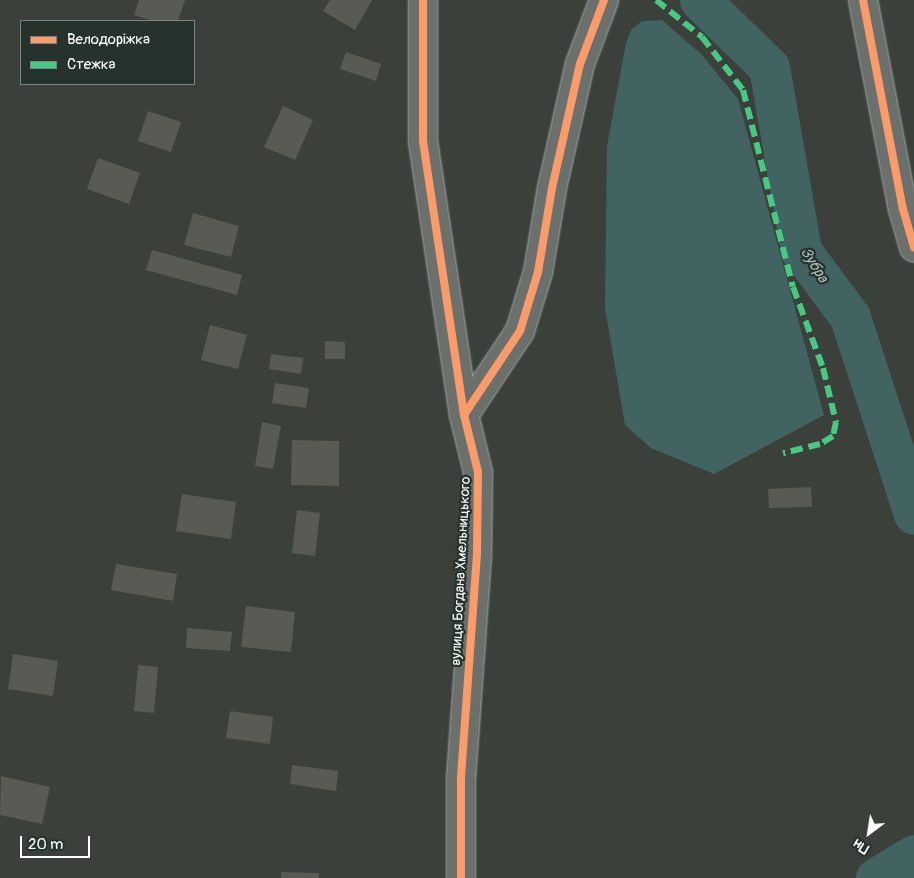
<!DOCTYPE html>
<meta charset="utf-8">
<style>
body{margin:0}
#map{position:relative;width:914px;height:878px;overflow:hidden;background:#3b403a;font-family:Pangolin,sans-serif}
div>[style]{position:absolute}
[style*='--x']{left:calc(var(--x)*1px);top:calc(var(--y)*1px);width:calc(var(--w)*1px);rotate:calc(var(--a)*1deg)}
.water>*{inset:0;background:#416362}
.river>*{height:41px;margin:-20.5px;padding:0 20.5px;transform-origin:20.5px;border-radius:20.5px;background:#416362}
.building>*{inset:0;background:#585a53}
.roads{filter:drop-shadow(0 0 1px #a7a9a6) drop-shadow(0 0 1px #a7a9a6)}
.street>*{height:28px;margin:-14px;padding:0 14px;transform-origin:14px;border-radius:14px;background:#6c706d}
.secondary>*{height:28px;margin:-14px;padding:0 14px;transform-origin:14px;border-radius:14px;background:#6c706d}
.quiet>*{height:6px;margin-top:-3px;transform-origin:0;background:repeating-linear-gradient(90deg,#46c982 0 12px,transparent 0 18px)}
.cycleway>*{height:8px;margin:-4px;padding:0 4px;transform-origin:4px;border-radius:4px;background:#fa9b69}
span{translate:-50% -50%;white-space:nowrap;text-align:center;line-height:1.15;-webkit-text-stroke:4.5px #26332d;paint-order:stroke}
.street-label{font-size:14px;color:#fff}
.water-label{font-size:15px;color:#aabbba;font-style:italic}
.legend{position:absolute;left:20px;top:20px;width:175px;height:65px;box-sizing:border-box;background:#26332d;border:1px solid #7d8581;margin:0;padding:6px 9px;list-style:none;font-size:15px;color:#fff}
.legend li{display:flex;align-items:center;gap:10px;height:25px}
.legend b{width:25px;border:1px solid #7d8581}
.north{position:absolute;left:844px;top:808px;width:50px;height:50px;-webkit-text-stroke:4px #26332d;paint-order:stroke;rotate:211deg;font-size:14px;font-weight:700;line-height:20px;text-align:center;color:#fff}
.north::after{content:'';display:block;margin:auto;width:18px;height:22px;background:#fff;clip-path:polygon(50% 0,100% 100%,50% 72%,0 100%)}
.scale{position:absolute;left:20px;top:836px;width:70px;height:22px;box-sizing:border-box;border:2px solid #fff;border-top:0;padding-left:6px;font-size:15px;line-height:18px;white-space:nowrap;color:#fff;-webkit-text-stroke:4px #26332d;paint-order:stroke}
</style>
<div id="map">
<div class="water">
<div style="clip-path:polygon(662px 20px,702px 55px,738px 99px,824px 415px,714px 474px,651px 448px,625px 425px,605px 308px,607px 146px,626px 43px,631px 30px,642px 21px)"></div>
</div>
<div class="river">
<div style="--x:700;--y:0;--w:96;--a:44.2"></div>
<div style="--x:769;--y:67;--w:187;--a:80.1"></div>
<div style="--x:801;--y:251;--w:82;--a:53.4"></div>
<div style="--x:850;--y:317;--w:207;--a:72"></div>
<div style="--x:876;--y:878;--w:44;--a:-31.2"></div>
</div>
<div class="building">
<div style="clip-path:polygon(139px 0,185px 0,178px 21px,153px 21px,134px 15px)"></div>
<div style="clip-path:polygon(330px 0,372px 0,355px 30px,323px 11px)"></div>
<div style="clip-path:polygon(346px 52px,381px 64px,376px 81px,340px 69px)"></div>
<div style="clip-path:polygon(283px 106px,313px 120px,295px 160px,264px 147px)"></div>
<div style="clip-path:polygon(148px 111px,181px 122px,171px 152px,138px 141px)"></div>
<div style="clip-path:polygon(98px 158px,140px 173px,129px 204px,87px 189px)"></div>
<div style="clip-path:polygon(193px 213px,239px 226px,231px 257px,184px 245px)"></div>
<div style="clip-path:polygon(152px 250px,242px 275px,237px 295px,146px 270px)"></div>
<div style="clip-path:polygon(210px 325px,247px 335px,238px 369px,201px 360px)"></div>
<div style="clip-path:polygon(325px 341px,345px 342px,345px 359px,325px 359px)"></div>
<div style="clip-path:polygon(271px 354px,303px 358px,301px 374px,269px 369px)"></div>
<div style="clip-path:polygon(275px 383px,309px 388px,306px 408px,272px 403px)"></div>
<div style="clip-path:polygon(262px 422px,281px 426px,273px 469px,255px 466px)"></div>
<div style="clip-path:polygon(292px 440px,339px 441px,339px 486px,291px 485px)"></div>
<div style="clip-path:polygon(811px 487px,812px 507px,769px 508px,768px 489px)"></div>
<div style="clip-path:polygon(182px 494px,236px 502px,231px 539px,176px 531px)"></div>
<div style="clip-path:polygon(297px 510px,320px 513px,315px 556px,292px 553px)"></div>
<div style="clip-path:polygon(116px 564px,177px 574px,173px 601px,111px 590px)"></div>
<div style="clip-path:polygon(246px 606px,295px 612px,291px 652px,241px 647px)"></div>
<div style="clip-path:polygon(187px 628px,232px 632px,230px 651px,186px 648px)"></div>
<div style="clip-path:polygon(13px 654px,58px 661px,53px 696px,8px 689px)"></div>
<div style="clip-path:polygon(138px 665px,158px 667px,154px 713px,134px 711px)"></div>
<div style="clip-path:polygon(230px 711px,273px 717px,270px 744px,226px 738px)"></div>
<div style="clip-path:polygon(292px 765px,338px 771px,336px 791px,290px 784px)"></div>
<div style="clip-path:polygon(1px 776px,50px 787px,42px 824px,0 815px)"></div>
<div style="clip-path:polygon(281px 872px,319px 873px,319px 878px,281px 878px)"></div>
</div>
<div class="roads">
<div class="street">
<div style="--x:423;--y:0;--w:141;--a:90"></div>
<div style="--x:423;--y:141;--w:277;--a:81.5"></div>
</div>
<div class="secondary">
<div style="--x:863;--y:0;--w:213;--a:79.2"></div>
<div style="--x:903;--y:209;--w:40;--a:74"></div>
<div style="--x:461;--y:878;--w:99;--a:-90"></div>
<div style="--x:461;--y:779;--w:226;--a:-85.9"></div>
<div style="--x:477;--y:554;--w:82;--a:-89.3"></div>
<div style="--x:478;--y:472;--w:59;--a:-103.8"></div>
<div style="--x:464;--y:415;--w:101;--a:-56.3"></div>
<div style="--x:520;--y:331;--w:62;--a:-73"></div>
<div style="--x:538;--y:272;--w:85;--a:-80.5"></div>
<div style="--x:552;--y:188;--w:127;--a:-77.3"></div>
<div style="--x:580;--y:64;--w:68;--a:-69.4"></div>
</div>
</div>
<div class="quiet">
<div style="--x:656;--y:0;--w:59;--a:38.8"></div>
<div style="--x:702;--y:37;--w:67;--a:52.3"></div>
<div style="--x:743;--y:90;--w:203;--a:75.8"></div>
<div style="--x:793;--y:287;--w:86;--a:69.7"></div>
<div style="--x:823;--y:368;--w:56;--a:76.5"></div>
<div style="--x:836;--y:422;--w:14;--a:102"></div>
<div style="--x:833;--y:436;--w:15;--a:148"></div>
<div style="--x:820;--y:444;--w:38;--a:166"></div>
</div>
<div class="cycleway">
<div style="--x:423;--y:0;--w:141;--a:90"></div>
<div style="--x:423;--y:141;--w:277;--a:81.5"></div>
<div style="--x:464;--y:415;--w:59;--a:76.2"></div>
<div style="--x:478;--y:472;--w:82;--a:90.7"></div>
<div style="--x:477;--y:554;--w:226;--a:94.1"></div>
<div style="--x:461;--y:779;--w:99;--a:90"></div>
<div style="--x:863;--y:0;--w:213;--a:79.2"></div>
<div style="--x:903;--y:209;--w:40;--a:74"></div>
<div style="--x:464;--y:415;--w:101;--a:-56.3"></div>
<div style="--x:520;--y:331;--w:62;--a:-73"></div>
<div style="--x:538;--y:272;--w:85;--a:-80.5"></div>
<div style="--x:552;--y:188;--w:127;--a:-77.3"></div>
<div style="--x:580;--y:64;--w:68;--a:-69.4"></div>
</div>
<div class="street-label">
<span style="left:461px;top:571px;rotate:-87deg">вулиця Богдана Хмельницького</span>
</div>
<div class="water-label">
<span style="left:814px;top:265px;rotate:58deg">Зубра</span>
</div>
<ul class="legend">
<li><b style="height:6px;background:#fa9b69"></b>Велодоріжка</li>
<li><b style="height:6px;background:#46c982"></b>Стежка</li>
</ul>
<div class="north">Пн</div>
<div class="scale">20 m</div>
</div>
